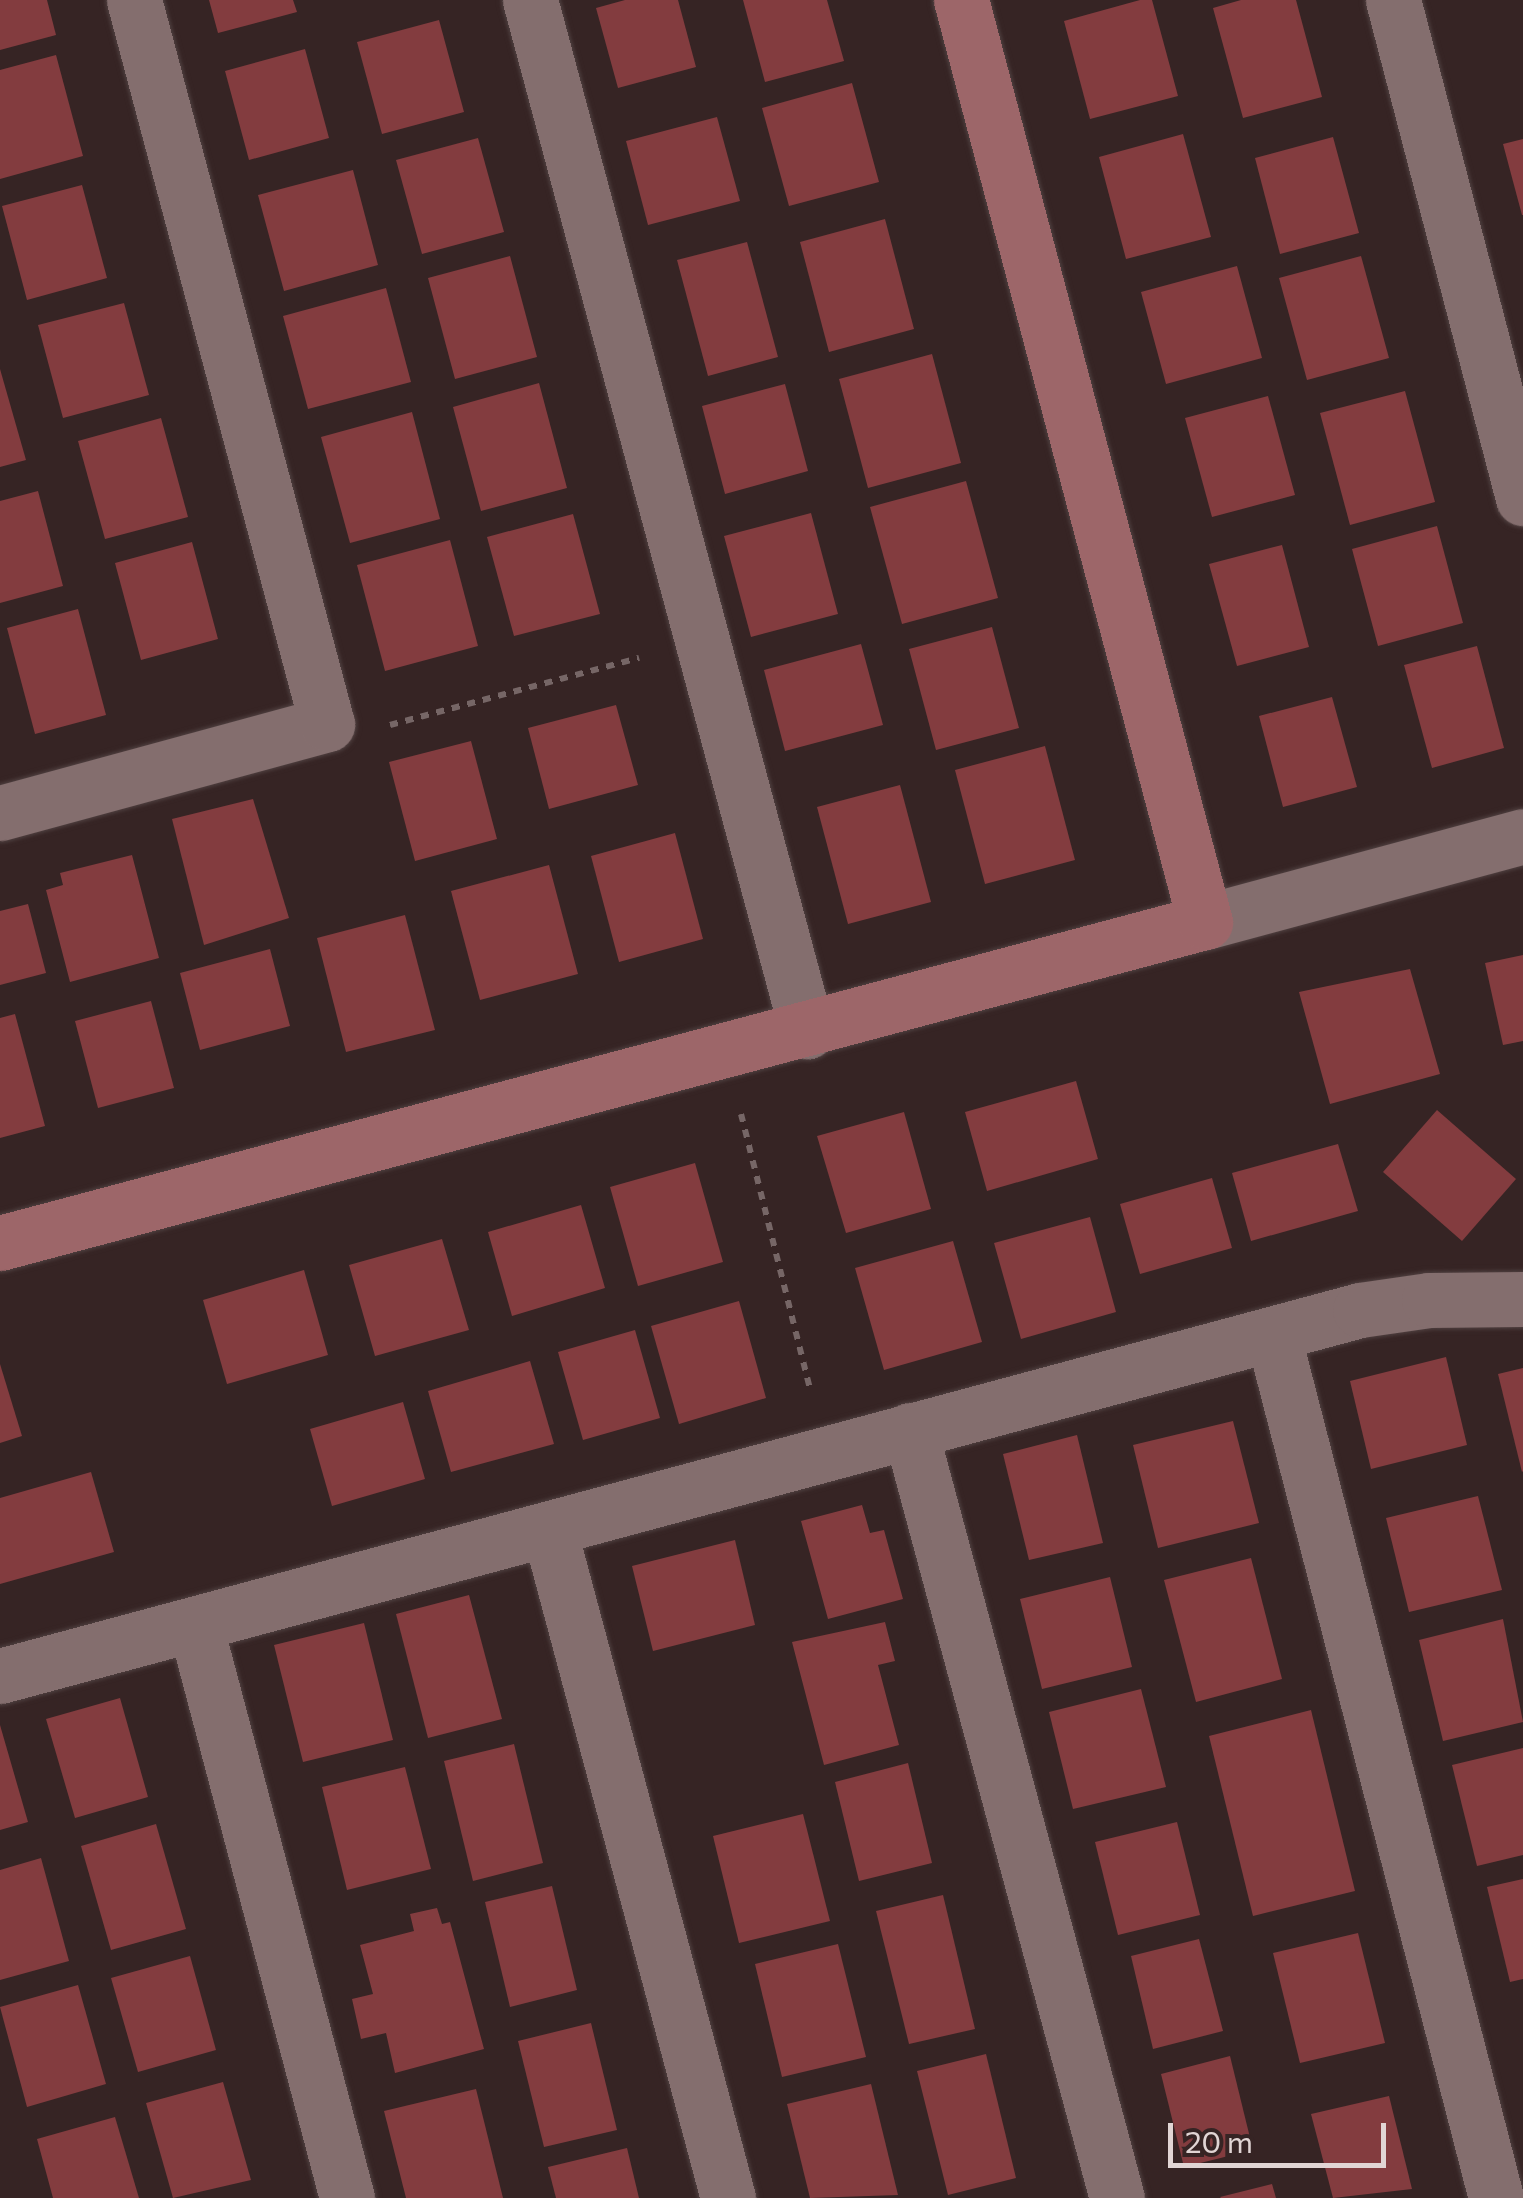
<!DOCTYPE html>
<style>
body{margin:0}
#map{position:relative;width:1523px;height:2198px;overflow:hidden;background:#362424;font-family:Commissioner,sans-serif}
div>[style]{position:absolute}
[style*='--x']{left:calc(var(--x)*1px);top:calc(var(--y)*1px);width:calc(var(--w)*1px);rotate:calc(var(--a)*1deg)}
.building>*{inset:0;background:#833c3f}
.path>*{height:6px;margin-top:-3px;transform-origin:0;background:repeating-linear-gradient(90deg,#766666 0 8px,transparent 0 16px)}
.roads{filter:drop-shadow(0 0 2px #504141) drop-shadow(0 0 2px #504141)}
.street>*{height:55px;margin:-27.5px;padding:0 27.5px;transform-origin:27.5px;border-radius:27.5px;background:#846e6e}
.secondary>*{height:55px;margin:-27.5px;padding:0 27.5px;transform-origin:27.5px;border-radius:27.5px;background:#9d6669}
span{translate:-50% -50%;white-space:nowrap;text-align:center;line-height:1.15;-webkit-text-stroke:8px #362424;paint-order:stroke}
.scale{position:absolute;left:1168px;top:2123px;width:218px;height:45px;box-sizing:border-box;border:5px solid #e1d5d4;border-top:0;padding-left:12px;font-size:30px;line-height:35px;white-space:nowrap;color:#e1d5d4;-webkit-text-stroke:8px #362424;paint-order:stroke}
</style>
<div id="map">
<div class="building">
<div style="clip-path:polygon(0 0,47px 0,56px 35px,0 50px)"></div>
<div style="clip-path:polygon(209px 0,293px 0,297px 12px,218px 33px)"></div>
<div style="clip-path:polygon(625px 0,678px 0,696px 67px,618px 88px,596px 8px)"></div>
<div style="clip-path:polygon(743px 0,827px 0,844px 61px,765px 82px)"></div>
<div style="clip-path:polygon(1140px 0,1152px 0,1178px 96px,1090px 119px,1064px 21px)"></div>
<div style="clip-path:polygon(1241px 0,1296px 0,1322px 97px,1243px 118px,1213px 8px)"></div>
<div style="clip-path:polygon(439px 20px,464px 112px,382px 134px,357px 42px)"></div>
<div style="clip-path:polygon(305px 49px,329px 138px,249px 160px,225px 71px)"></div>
<div style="clip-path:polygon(56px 55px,83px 156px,0 179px,0 70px)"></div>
<div style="clip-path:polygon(852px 83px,879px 182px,789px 206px,762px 108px)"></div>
<div style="clip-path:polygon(717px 117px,740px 201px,648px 225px,626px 141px)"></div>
<div style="clip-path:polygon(1183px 134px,1211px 237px,1126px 259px,1099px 157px)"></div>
<div style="clip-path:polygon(1333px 137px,1359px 233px,1280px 254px,1255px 158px)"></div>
<div style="clip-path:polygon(478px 138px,504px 232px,422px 254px,396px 160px)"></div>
<div style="clip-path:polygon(1523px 139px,1523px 215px,1522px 215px,1503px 144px)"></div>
<div style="clip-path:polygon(353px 170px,378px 265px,284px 291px,258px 195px)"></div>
<div style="clip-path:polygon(82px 185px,107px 278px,27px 300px,2px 206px)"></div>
<div style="clip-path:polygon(885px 219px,914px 329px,829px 352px,800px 242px)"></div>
<div style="clip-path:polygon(747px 242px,778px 357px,708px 376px,677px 260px)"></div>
<div style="clip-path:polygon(510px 256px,537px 357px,455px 379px,428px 278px)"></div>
<div style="clip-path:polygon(1361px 256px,1389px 358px,1307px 380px,1279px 278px)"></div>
<div style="clip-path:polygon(1237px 266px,1262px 358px,1166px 384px,1141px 292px)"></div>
<div style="clip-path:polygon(386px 288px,411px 382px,308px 409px,283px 316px)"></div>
<div style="clip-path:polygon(124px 303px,149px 395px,63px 418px,38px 325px)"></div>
<div style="clip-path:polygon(932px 354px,961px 463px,868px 488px,839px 379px)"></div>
<div style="clip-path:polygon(0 369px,26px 460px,0 467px)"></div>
<div style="clip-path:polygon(539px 383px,567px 488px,481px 511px,453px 407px)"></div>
<div style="clip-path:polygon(785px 384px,808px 471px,725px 494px,702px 406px)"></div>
<div style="clip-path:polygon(1405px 391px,1435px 502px,1350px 525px,1320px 413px)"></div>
<div style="clip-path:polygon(1268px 396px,1295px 495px,1212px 517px,1185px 418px)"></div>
<div style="clip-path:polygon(412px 412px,440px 519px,350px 543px,321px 437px)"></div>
<div style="clip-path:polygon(161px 418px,188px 517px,105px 539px,78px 441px)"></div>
<div style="clip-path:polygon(966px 481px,998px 598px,902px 624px,870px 507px)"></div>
<div style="clip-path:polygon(38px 491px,63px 586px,0 603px,0 501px)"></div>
<div style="clip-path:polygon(811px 513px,838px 614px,751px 637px,724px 536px)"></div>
<div style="clip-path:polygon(573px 514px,600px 614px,514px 636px,487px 537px)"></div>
<div style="clip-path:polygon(1437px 526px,1463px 623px,1378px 646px,1352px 549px)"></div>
<div style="clip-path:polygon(450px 540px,478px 646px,385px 671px,357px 565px)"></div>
<div style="clip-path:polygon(192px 542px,218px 639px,141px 660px,115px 563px)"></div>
<div style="clip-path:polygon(1282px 545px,1309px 647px,1237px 666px,1209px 564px)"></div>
<div style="clip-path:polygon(78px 609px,106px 715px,35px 734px,7px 628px)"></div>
<div style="clip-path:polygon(992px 627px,1019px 728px,936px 750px,909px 649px)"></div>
<div style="clip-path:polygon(861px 644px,883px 725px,785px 751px,764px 670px)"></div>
<div style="clip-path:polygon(1477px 646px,1504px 748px,1432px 768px,1404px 665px)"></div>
<div style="clip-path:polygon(1332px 697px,1357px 787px,1283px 807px,1259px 716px)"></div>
<div style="clip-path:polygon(616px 705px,638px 785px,549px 809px,528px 728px)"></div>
<div style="clip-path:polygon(471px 741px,497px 839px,415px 861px,389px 762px)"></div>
<div style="clip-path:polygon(1045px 746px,1075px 860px,985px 884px,955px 770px)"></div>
<div style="clip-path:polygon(900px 785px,931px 902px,848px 924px,817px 807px)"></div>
<div style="clip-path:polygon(253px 799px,289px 918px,204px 945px,172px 819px)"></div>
<div style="clip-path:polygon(675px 833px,703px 939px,619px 962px,591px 856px)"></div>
<div style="clip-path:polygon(132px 855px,159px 958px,70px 982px,46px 890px,63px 885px,60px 873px)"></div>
<div style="clip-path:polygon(549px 865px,578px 974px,480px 1000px,451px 891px)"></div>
<div style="clip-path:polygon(28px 904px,46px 973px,0 985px,0 911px)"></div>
<div style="clip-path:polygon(405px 915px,435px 1030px,346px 1052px,317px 938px)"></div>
<div style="clip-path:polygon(270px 949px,290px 1026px,200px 1050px,180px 973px)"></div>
<div style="clip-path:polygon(1523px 955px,1523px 1041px,1503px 1045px,1485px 963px)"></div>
<div style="clip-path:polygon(1410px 969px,1440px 1074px,1330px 1104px,1299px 992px)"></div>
<div style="clip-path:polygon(151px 1001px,174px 1088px,98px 1108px,75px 1021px)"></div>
<div style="clip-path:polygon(15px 1014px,45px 1126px,0 1138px,0 1018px)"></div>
<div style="clip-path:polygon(1076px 1081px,1098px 1159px,987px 1191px,965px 1112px)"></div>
<div style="clip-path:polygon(1437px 1110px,1516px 1179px,1462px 1241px,1383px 1172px)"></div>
<div style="clip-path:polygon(904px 1112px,931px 1209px,846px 1233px,817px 1136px)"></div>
<div style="clip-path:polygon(1338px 1144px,1358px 1211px,1251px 1241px,1232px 1173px)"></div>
<div style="clip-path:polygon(695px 1163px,723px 1262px,638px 1286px,610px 1187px)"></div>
<div style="clip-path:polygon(1212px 1178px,1232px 1248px,1140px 1274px,1120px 1204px)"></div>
<div style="clip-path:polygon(581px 1205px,605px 1288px,512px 1316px,488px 1232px)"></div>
<div style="clip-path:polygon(1090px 1217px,1116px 1312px,1021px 1339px,994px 1243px)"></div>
<div style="clip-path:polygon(442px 1239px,469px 1330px,375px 1356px,349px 1265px)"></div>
<div style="clip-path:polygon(953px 1241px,982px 1342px,884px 1370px,855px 1268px)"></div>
<div style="clip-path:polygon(304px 1270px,328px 1355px,227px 1384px,203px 1300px)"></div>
<div style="clip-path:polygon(739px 1301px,766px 1398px,679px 1424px,651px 1326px)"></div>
<div style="clip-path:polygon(635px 1330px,660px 1418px,583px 1440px,558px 1352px)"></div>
<div style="clip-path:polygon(1446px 1357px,1467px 1445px,1371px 1469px,1350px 1381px)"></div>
<div style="clip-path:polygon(530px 1361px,554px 1444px,451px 1472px,428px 1391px)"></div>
<div style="clip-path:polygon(0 1364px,22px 1436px,0 1443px)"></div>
<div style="clip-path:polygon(1523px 1368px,1523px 1471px,1522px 1472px,1498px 1374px)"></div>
<div style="clip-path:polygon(403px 1402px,425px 1479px,332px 1506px,310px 1429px)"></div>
<div style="clip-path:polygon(1233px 1421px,1259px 1523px,1158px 1548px,1133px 1445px)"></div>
<div style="clip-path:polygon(1077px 1435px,1103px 1543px,1029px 1560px,1003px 1454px)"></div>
<div style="clip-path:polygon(91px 1472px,114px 1552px,0 1584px,0 1498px)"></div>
<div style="clip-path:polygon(1478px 1496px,1502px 1590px,1409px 1612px,1386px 1518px)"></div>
<div style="clip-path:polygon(862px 1505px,870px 1533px,884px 1530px,903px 1599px,828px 1619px,801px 1521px)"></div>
<div style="clip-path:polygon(735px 1540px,755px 1625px,653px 1651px,632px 1566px)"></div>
<div style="clip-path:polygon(1251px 1558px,1282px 1679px,1196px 1702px,1164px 1580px)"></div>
<div style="clip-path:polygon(1110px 1577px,1132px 1667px,1042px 1689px,1020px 1599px)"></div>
<div style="clip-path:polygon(469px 1595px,502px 1719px,428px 1738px,396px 1614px)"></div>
<div style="clip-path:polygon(1503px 1619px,1523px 1722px,1443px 1741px,1419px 1640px)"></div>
<div style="clip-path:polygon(885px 1622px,895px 1661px,878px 1665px,899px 1745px,824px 1765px,792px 1642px)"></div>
<div style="clip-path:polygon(364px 1623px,393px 1740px,303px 1762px,274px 1645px)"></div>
<div style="clip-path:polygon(1141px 1689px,1166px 1787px,1073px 1809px,1049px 1712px)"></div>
<div style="clip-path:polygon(120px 1698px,148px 1797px,75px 1818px,46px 1719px)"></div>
<div style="clip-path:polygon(1311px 1710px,1355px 1891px,1253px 1916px,1209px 1736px)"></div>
<div style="clip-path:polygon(0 1725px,28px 1822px,0 1830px)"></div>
<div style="clip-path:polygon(514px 1744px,543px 1863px,473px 1881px,444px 1761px)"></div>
<div style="clip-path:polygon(1523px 1748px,1523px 1855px,1477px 1866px,1452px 1765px)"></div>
<div style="clip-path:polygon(908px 1763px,932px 1863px,859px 1881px,835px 1782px)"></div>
<div style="clip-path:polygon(405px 1767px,431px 1869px,347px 1890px,322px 1787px)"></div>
<div style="clip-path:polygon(803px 1814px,830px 1921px,739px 1943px,713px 1836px)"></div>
<div style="clip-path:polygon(1177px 1822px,1200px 1915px,1118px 1935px,1095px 1842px)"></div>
<div style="clip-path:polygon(156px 1824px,186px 1929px,111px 1950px,81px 1846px)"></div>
<div style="clip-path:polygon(41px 1858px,69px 1961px,0 1980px,0 1870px)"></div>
<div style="clip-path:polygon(1523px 1879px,1523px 1979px,1510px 1982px,1487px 1887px)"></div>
<div style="clip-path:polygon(552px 1886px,577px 1990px,510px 2007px,485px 1902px)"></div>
<div style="clip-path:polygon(943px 1895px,975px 2029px,909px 2044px,876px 1911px)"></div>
<div style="clip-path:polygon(437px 1908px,442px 1924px,450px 1922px,484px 2049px,395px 2073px,386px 2033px,361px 2039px,352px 1999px,373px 1994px,360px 1945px,414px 1931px,410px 1914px)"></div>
<div style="clip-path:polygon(1358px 1933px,1385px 2043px,1300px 2063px,1273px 1953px)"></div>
<div style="clip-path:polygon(1199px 1939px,1223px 2031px,1153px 2049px,1131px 1956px)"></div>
<div style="clip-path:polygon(838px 1944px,866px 2057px,782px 2077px,755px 1964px)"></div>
<div style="clip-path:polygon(190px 1956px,216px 2050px,138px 2072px,111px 1978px)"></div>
<div style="clip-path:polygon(78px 1985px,106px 2084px,27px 2107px,0 2007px)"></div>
<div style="clip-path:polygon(591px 2023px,617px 2130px,544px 2147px,518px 2041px)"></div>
<div style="clip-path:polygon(986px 2054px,1016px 2178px,948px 2195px,917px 2071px)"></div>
<div style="clip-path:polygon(1230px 2056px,1253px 2150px,1184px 2167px,1161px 2074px)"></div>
<div style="clip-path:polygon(223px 2082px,251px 2180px,173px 2198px,146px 2103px)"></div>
<div style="clip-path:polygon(871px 2084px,898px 2195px,810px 2198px,787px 2104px)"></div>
<div style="clip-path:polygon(476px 2089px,503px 2198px,406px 2198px,384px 2111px)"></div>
<div style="clip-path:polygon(1389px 2096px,1412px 2189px,1333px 2198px,1311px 2114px)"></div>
<div style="clip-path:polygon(115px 2117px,139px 2198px,53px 2198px,37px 2139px)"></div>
<div style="clip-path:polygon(627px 2148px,639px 2198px,556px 2198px,548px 2167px)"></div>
<div style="clip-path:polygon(1272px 2184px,1276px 2198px,1221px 2198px,1220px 2197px)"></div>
</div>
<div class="path">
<div style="--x:390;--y:725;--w:258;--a:-15.1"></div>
<div style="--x:741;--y:1114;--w:283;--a:75.9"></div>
</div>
<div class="roads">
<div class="street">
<div style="--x:530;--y:0;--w:1068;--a:74.96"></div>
<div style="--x:1393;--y:0;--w:515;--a:75.37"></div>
<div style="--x:0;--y:813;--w:339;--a:-15.2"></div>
<div style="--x:327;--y:724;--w:749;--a:-104.93"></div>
<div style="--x:1205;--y:922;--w:329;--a:-15.1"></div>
<div style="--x:1273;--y:1335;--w:891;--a:75.51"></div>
<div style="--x:910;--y:1430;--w:795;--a:74.92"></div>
<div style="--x:549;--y:1529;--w:693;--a:75.02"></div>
<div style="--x:196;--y:1628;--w:590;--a:75.16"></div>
<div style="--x:0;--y:1676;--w:1408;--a:-15.06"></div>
<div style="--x:1360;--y:1310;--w:70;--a:-8.2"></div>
<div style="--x:1429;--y:1300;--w:94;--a:-0.6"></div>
</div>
<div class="secondary">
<div style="--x:0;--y:1243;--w:1247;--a:-14.92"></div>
<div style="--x:1205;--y:922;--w:954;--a:-104.82"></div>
</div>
</div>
<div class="scale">20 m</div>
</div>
